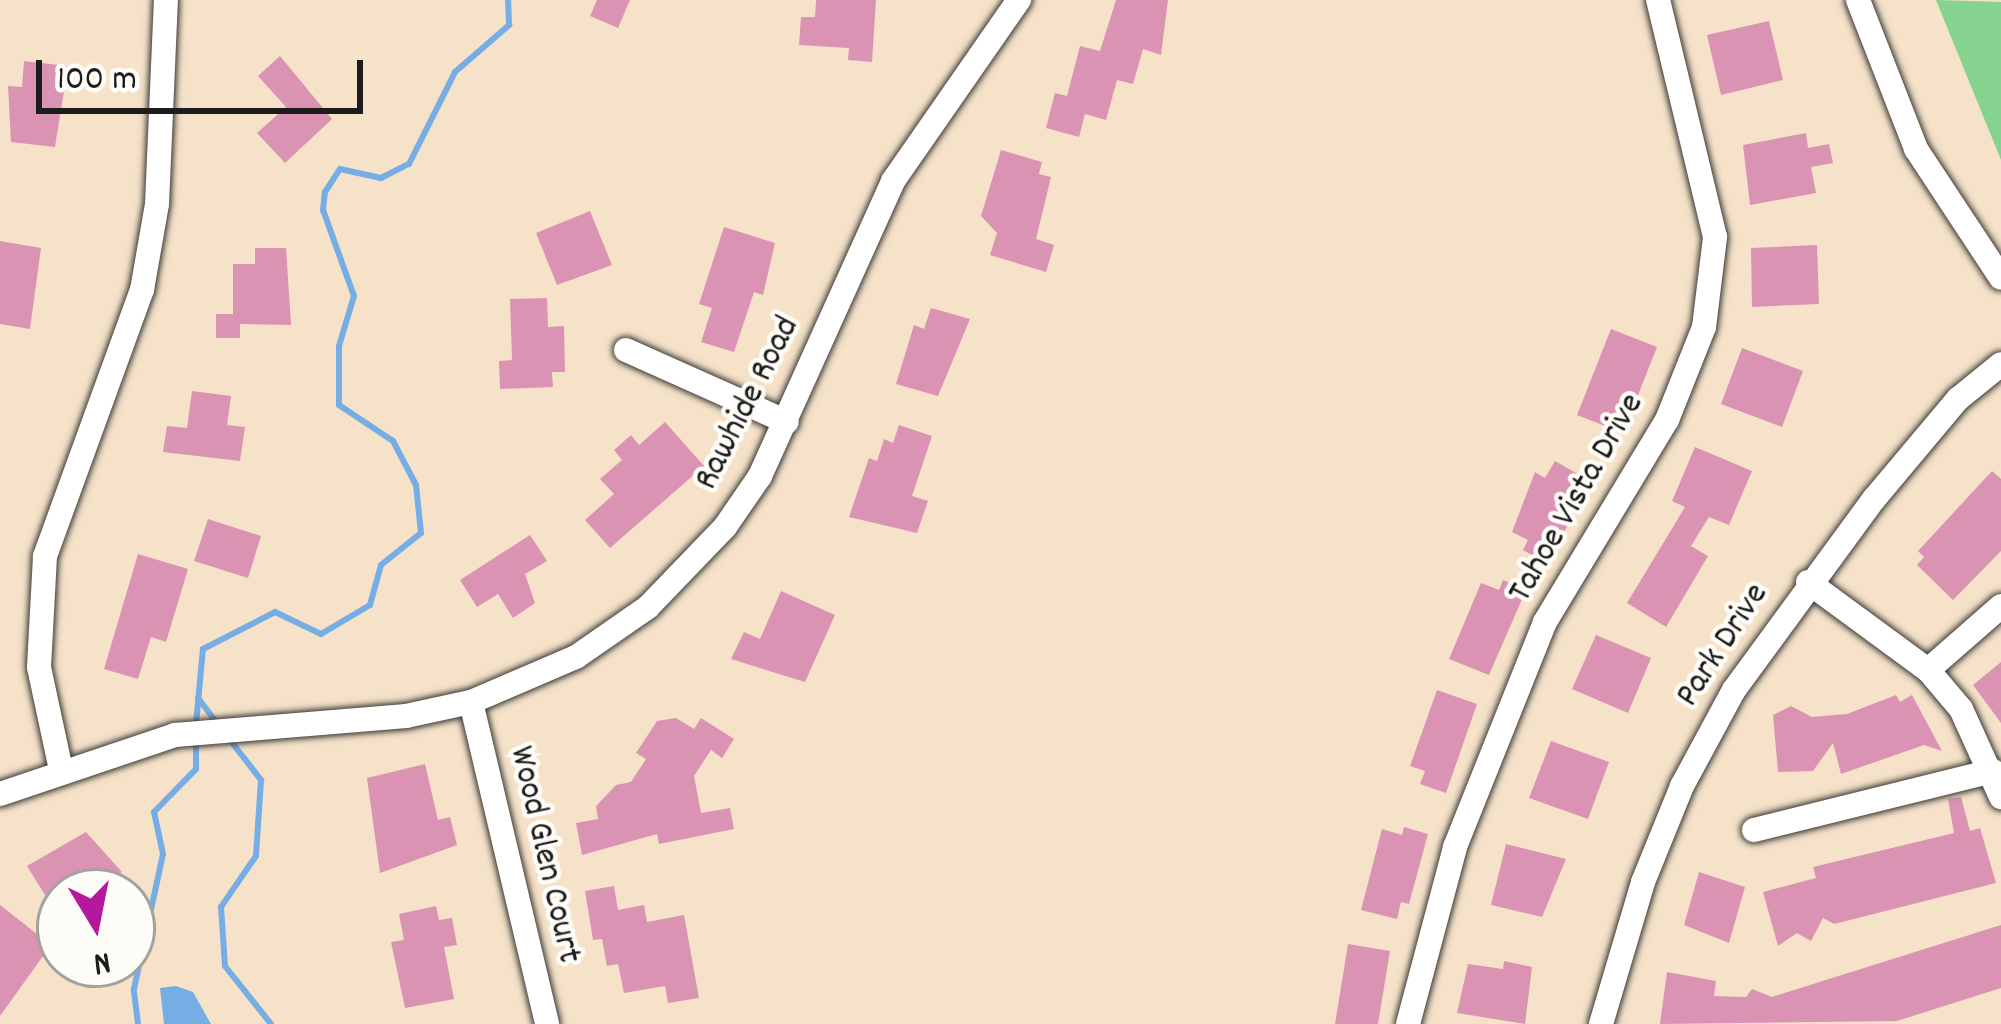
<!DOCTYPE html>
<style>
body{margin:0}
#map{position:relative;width:2001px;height:1024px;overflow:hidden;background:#f5e2c9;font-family:Dekko,sans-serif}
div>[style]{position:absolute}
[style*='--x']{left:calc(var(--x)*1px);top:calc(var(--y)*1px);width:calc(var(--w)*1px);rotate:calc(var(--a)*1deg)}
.green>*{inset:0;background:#86d28f}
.water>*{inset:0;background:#77ade5}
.stream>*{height:6px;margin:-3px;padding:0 3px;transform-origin:3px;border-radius:3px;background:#77ade5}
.building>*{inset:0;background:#db93b3}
.roads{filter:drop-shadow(0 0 3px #3d3a36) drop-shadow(0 0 3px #3d3a36)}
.minor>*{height:24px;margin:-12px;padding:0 12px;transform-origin:12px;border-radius:12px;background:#fff}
span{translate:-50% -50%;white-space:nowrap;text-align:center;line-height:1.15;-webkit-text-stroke:9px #fdfcf7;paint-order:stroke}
.street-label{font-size:36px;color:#1c1c1c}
.north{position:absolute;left:36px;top:868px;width:120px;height:120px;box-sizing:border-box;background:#fdfcf7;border:3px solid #a3a29f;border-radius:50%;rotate:170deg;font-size:33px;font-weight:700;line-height:48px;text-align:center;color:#1c1c1c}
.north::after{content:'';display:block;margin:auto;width:42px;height:54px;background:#b5179e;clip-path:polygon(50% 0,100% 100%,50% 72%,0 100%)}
.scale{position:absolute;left:36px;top:60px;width:327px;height:54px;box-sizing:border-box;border:6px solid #1c1c1c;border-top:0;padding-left:15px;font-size:36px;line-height:42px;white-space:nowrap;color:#1c1c1c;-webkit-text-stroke:9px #fdfcf7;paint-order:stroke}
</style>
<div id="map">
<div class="green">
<div style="clip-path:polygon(1936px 0,2001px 2px,2001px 160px)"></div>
</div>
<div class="water">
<div style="clip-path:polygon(176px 986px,193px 992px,211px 1024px,164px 1024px,160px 988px)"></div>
</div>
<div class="stream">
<div style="--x:198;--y:698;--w:35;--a:53"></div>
<div style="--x:196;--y:724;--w:75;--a:-84.7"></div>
<div style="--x:203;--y:649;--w:81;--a:-27.2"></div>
<div style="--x:275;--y:612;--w:51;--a:25.6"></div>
<div style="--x:321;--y:634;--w:57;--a:-30.6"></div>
<div style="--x:370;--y:605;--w:41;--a:-74.6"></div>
<div style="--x:381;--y:565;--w:51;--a:-38.7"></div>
<div style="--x:421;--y:533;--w:48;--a:-95.9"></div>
<div style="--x:416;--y:485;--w:50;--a:-117.6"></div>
<div style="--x:393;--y:441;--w:65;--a:-146.3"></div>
<div style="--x:339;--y:405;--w:59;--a:-90"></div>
<div style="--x:339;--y:346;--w:52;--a:-73.3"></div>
<div style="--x:354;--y:296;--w:91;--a:-109.8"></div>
<div style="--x:323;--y:210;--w:18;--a:-84"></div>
<div style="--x:325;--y:192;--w:27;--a:-57"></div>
<div style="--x:340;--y:169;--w:42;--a:12.4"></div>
<div style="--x:381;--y:178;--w:31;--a:-27"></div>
<div style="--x:409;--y:164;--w:103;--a:-63.4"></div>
<div style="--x:455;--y:72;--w:72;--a:-41"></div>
<div style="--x:509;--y:25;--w:25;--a:-92"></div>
<div style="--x:227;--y:736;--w:56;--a:52.3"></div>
<div style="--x:261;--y:780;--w:76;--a:93.8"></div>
<div style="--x:256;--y:856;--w:62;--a:124.5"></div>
<div style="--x:221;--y:907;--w:59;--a:86.1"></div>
<div style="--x:225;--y:966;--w:74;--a:51.6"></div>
<div style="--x:138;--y:1024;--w:35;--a:-97"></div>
<div style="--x:134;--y:989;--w:138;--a:-77.9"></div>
<div style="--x:163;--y:854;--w:43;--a:-102.1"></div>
<div style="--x:154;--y:812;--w:60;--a:-45.7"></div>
<div style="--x:196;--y:769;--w:26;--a:-90"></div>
</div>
<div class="building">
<div style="clip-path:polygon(597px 0,630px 0,618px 28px,590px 16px)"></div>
<div style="clip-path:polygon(816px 0,876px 0,872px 62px,848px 60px,849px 48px,799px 45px,801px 17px,815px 17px)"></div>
<div style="clip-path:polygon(1116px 0,1168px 0,1161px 55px,1143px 49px,1133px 84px,1117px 80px,1106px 120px,1085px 114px,1079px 137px,1046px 128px,1055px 93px,1067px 96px,1080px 46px,1100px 51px)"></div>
<div style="clip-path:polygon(1769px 21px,1783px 80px,1721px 95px,1707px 35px)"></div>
<div style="clip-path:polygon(280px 56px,332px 119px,285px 163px,257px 133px,286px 107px,258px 76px)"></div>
<div style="clip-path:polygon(24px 61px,68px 66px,55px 147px,11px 142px,8px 86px,22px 87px)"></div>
<div style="clip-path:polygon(1806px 133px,1808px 148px,1829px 144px,1833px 163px,1811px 167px,1816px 193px,1750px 205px,1743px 145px)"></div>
<div style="clip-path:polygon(1001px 150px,1042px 162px,1039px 174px,1051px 177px,1036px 239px,1054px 245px,1046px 272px,990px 255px,997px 233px,981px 216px)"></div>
<div style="clip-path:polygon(590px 211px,612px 265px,557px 285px,536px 233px)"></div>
<div style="clip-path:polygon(724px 227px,775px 243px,763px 295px,754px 292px,734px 352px,701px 342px,712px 308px,699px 304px)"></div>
<div style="clip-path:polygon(0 241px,41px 248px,30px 329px,0 324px)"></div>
<div style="clip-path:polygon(1817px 245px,1819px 304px,1752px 307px,1751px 248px)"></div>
<div style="clip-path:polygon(255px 248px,286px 248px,291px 325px,240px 324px,240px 338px,216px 338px,216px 314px,233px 314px,233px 264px,255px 264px)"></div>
<div style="clip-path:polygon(547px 298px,548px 327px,564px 326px,565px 372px,552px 372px,553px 387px,500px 389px,499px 361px,512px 360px,510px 299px)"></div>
<div style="clip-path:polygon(931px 308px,970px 319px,938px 396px,896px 384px,914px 325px,924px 329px)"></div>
<div style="clip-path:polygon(1611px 329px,1657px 347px,1623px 433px,1577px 415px)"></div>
<div style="clip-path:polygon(1742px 348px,1803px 371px,1782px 427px,1721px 404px)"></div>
<div style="clip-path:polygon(192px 391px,231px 396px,227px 425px,245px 427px,240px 461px,163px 452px,167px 426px,187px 428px)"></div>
<div style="clip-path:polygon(665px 422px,704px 466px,610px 548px,585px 520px,614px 494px,600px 479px,622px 460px,614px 450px,631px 435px,639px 445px)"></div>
<div style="clip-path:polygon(899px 425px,932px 436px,912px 496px,928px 501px,917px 533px,849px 517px,869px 458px,877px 461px,884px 439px,893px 443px)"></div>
<div style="clip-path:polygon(1695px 447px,1752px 471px,1729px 525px,1709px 517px,1691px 546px,1708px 556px,1666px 627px,1627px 603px,1685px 507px,1672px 501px)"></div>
<div style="clip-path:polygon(1555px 461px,1590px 481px,1548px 564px,1523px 550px,1528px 540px,1512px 532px,1535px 472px,1545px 478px)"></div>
<div style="clip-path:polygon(1992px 471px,2001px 479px,2001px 551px,1953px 600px,1917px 565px,1924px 557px,1918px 551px)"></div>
<div style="clip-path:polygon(208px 519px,261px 536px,248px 578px,194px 561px)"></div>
<div style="clip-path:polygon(530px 535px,547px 561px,525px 574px,535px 603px,513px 618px,498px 594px,477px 607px,460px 580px)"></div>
<div style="clip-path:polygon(138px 554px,188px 569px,166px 642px,151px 637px,138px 679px,104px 669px)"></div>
<div style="clip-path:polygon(1503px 580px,1526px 590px,1489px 675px,1449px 659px,1481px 583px,1499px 590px)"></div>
<div style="clip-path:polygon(781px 591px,835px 615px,805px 682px,731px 659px,744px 632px,760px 639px)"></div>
<div style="clip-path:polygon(1596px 635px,1651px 658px,1628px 713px,1572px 689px)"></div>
<div style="clip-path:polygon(2001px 662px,2001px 723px,1973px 685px)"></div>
<div style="clip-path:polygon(1437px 690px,1477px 704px,1446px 793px,1420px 784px,1425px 771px,1410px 766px)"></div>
<div style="clip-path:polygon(1896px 695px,1900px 702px,1912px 695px,1942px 751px,1924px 745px,1841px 774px,1833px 743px,1813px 771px,1778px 772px,1773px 715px,1791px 706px,1812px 717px,1847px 714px)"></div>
<div style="clip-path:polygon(676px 718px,694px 729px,701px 718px,734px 739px,722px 758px,711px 750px,694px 776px,701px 813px,730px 808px,734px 829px,659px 844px,657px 834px,582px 855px,576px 823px,598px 819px,596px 806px,616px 785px,631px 782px,646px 759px,636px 753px,657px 721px)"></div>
<div style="clip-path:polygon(1551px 741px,1609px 762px,1588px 819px,1529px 798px)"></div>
<div style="clip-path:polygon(425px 764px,438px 820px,450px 817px,457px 845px,380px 873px,367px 778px)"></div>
<div style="clip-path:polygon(1961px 797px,1970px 831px,1980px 828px,1996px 883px,1834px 924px,1823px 918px,1811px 941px,1797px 933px,1778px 946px,1763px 892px,1816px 878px,1813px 867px,1954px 833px,1948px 799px)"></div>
<div style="clip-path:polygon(1404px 827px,1428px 834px,1409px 904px,1401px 902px,1397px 919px,1361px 910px,1382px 829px,1402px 835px)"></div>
<div style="clip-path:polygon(86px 832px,122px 872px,90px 892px,60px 892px,60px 919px,27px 866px)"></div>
<div style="clip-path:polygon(1506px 844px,1566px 859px,1542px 917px,1491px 905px)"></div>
<div style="clip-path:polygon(1699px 872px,1745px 887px,1729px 943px,1684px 925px)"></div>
<div style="clip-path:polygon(614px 886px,618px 910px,644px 905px,647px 922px,684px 915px,699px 998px,668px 1003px,665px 986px,624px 993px,618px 964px,607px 966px,602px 939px,593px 940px,585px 891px)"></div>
<div style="clip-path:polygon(0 905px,51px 945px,0 1016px)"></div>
<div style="clip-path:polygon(436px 906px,439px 920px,452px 918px,457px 945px,444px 947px,454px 999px,405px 1008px,391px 942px,404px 940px,399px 914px)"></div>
<div style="clip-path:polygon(2001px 925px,2001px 988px,1897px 1021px,1660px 1024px,1667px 972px,1716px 981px,1714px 996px,1746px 997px,1752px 989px,1772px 997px)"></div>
<div style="clip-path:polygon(1348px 944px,1390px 951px,1378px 1024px,1335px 1024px)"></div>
<div style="clip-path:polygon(1504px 961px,1532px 967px,1525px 1024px,1457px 1013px,1468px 964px,1503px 969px)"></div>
</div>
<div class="roads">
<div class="minor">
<div style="--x:1858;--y:0;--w:160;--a:68.7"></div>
<div style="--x:1916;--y:149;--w:154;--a:56.6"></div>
<div style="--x:626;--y:350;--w:176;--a:24.1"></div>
<div style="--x:1808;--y:582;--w:149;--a:36.3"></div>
<div style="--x:1928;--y:670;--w:51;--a:49.8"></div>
<div style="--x:1961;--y:709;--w:97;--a:65.6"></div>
<div style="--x:1928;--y:670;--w:97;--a:-41.2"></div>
<div style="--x:471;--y:702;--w:331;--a:76.7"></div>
<div style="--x:61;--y:770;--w:105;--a:-102.1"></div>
<div style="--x:39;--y:667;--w:111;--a:-86.9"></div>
<div style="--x:45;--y:556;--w:283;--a:-70"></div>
<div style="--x:142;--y:290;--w:87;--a:-80.1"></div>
<div style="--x:157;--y:204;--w:204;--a:-87.5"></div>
<div style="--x:0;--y:794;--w:185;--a:-18.6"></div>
<div style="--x:175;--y:735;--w:232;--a:-4.7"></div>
<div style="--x:406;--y:716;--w:66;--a:-12.2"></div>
<div style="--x:471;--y:702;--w:114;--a:-23.2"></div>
<div style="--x:576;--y:657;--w:88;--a:-34.8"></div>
<div style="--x:648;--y:607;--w:111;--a:-46.1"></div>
<div style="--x:725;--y:527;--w:62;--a:-55.5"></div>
<div style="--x:760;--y:476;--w:324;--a:-65.7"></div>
<div style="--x:893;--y:181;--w:221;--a:-55.2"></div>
<div style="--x:1754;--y:830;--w:246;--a:-13.9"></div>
<div style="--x:1408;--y:1024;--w:183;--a:-75.1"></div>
<div style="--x:1455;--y:847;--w:242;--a:-68.2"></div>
<div style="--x:1545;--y:622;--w:236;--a:-58.9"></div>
<div style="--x:1667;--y:420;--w:100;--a:-68.3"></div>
<div style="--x:1704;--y:327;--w:91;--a:-83"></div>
<div style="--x:1715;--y:237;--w:244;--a:-103.5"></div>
<div style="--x:1601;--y:1024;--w:148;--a:-73.5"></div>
<div style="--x:1643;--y:882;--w:104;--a:-67.9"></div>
<div style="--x:1682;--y:786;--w:109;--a:-61.6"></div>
<div style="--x:1734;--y:690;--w:237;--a:-53.8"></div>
<div style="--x:1874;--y:499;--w:131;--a:-50"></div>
<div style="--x:1958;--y:399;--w:55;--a:-39.1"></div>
</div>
</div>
<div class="street-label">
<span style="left:749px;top:404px;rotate:-63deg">Rawhide Road</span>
<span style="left:1578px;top:499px;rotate:-60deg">Tahoe Vista Drive</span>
<span style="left:1724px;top:646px;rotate:-57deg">Park Drive</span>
<span style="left:543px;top:855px;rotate:77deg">Wood Glen Court</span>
</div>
<div class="north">N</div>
<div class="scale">100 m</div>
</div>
